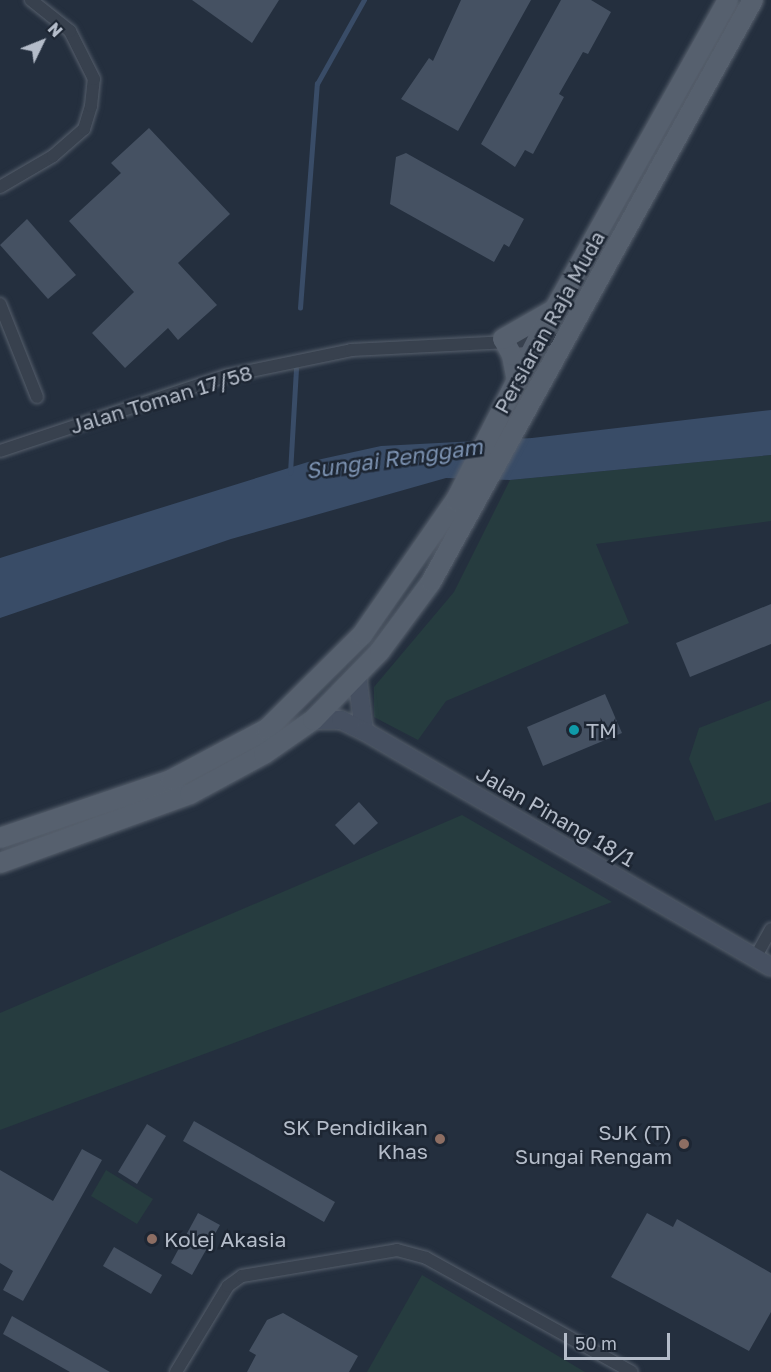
<!DOCTYPE html>
<style>
body{margin:0}
#map{position:relative;width:771px;height:1372px;overflow:hidden;background:#242f3e;font-family:"Golos Text",sans-serif}
div>[style]{position:absolute}
[style*='--x']{left:calc(var(--x)*1px);top:calc(var(--y)*1px);width:calc(var(--w)*1px);rotate:calc(var(--a)*1deg)}
.green>*{inset:0;background:#263c3f}
.water>*{inset:0;background:#394c67}
.stream>*{height:4.5px;margin:-2.25px;padding:0 2.25px;transform-origin:2.25px;border-radius:2.25px;background:#394c67}
.building>*{inset:0;background:#455162}
.roads{filter:drop-shadow(0 0 2px #565f6c) drop-shadow(0 0 2px #565f6c)}
.street>*{height:12px;margin:-6px;padding:0 6px;transform-origin:6px;border-radius:6px;background:#38414e}
.secondary>*{height:18px;margin:-9px;padding:0 9px;transform-origin:9px;border-radius:9px;background:#465061}
.primary>*{height:20px;margin:-10px;padding:0 10px;transform-origin:10px;border-radius:10px;background:#56606e}
.dots>*{width:16px;height:16px;translate:-50% -50%;box-sizing:border-box;border:3px solid #1d2633;border-radius:50%}
span{translate:-50% -50%;white-space:nowrap;text-align:center;line-height:1.15;-webkit-text-stroke:5px #1d2633;paint-order:stroke}
.street-label{font-size:21px;color:#b4bcc9}
.poi-label{font-size:21px;color:#b4bcc9}
.left{translate:0 -50%;text-align:left}
.right{translate:-100% -50%;text-align:right}
.water-label{font-size:22px;color:#7c92b1;font-style:italic}
.north{position:absolute;left:12px;top:12px;width:60px;height:60px;-webkit-text-stroke:4px #1d2633;paint-order:stroke;rotate:47deg;font-size:16px;font-weight:700;line-height:24px;text-align:center;color:#b4bcc9}
.north::after{content:'';display:block;margin:auto;width:21px;height:27px;background:#b4bcc9;clip-path:polygon(50% 0,100% 100%,50% 72%,0 100%)}
.scale{position:absolute;left:564px;top:1333px;width:106px;height:27px;box-sizing:border-box;border:3px solid #b4bcc9;border-top:0;padding-left:8px;font-size:18px;line-height:21px;white-space:nowrap;color:#b4bcc9;-webkit-text-stroke:4px #1d2633;paint-order:stroke}
</style>
<div id="map">
<div class="green">
<div style="clip-path:polygon(771px 455px,771px 521px,596px 544px,629px 623px,446px 701px,418px 740px,374px 717px,374px 687px,454px 592px,510px 480px)"></div>
<div style="clip-path:polygon(771px 700px,771px 802px,715px 821px,689px 759px,699px 728px)"></div>
<div style="clip-path:polygon(462px 815px,612px 902px,0 1130px,0 1013px)"></div>
<div style="clip-path:polygon(106px 1170px,153px 1199px,137px 1224px,91px 1196px)"></div>
<div style="clip-path:polygon(422px 1275px,585px 1372px,367px 1372px)"></div>
</div>
<div class="water">
<div style="clip-path:polygon(771px 410px,771px 455px,510px 480px,446px 478px,231px 539px,0 618px,0 558px,308px 462px,381px 446px,532px 438px)"></div>
</div>
<div class="stream">
<div style="--x:300;--y:308;--w:225;--a:-85.7"></div>
<div style="--x:317;--y:84;--w:96;--a:-60.8"></div>
<div style="--x:290;--y:473;--w:104;--a:-86.7"></div>
</div>
<div class="building">
<div style="clip-path:polygon(192px 0,279px 0,252px 43px)"></div>
<div style="clip-path:polygon(461px 0,531px 0,458px 131px,401px 99px,429px 58px,433px 61px)"></div>
<div style="clip-path:polygon(561px 0,591px 0,611px 12px,588px 54px,583px 52px,559px 94px,564px 97px,533px 154px,525px 150px,515px 167px,481px 144px)"></div>
<div style="clip-path:polygon(149px 128px,230px 214px,178px 263px,217px 305px,178px 340px,168px 328px,125px 368px,92px 333px,134px 292px,69px 221px,121px 173px,111px 163px)"></div>
<div style="clip-path:polygon(406px 153px,524px 219px,509px 247px,504px 244px,494px 262px,390px 204px,396px 157px)"></div>
<div style="clip-path:polygon(27px 219px,76px 275px,48px 299px,0 245px)"></div>
<div style="clip-path:polygon(771px 604px,771px 644px,690px 677px,676px 643px)"></div>
<div style="clip-path:polygon(605px 694px,622px 733px,543px 766px,527px 727px)"></div>
<div style="clip-path:polygon(359px 802px,378px 823px,354px 845px,335px 825px)"></div>
<div style="clip-path:polygon(194px 1121px,335px 1202px,324px 1222px,183px 1141px)"></div>
<div style="clip-path:polygon(147px 1124px,166px 1136px,137px 1184px,118px 1172px)"></div>
<div style="clip-path:polygon(82px 1149px,102px 1160px,23px 1301px,3px 1290px,13px 1271px,0 1263px,0 1170px,53px 1201px)"></div>
<div style="clip-path:polygon(198px 1213px,220px 1225px,192px 1275px,171px 1263px)"></div>
<div style="clip-path:polygon(647px 1213px,673px 1227px,677px 1219px,771px 1273px,771px 1312px,749px 1351px,611px 1277px)"></div>
<div style="clip-path:polygon(114px 1247px,162px 1275px,151px 1294px,103px 1266px)"></div>
<div style="clip-path:polygon(283px 1313px,358px 1356px,349px 1372px,247px 1372px,256px 1355px,249px 1351px,267px 1320px)"></div>
<div style="clip-path:polygon(12px 1316px,110px 1372px,70px 1372px,3px 1334px)"></div>
</div>
<div class="roads">
<div class="street">
<div style="--x:0;--y:187;--w:61;--a:-30.3"></div>
<div style="--x:53;--y:156;--w:41;--a:-41.1"></div>
<div style="--x:84;--y:129;--w:24;--a:-73"></div>
<div style="--x:91;--y:106;--w:27;--a:-84"></div>
<div style="--x:94;--y:79;--w:54;--a:-116.6"></div>
<div style="--x:70;--y:31;--w:50;--a:-141.5"></div>
<div style="--x:0;--y:304;--w:100;--a:68.3"></div>
<div style="--x:0;--y:451;--w:238;--a:-18.4"></div>
<div style="--x:226;--y:376;--w:128;--a:-11.7"></div>
<div style="--x:351;--y:350;--w:217;--a:-2.9"></div>
<div style="--x:755;--y:958;--w:33;--a:-61"></div>
<div style="--x:176;--y:1372;--w:100;--a:-58.8"></div>
<div style="--x:228;--y:1286;--w:17;--a:-36"></div>
<div style="--x:242;--y:1276;--w:157;--a:-9.5"></div>
<div style="--x:397;--y:1250;--w:30;--a:15"></div>
<div style="--x:426;--y:1258;--w:235;--a:29"></div>
</div>
<div class="secondary">
<div style="--x:357;--y:675;--w:56;--a:82.9"></div>
<div style="--x:313;--y:720;--w:28;--a:0"></div>
<div style="--x:341;--y:720;--w:25;--a:26"></div>
<div style="--x:364;--y:731;--w:470;--a:30.1"></div>
</div>
<div class="primary">
<div style="--x:517;--y:381;--w:26;--a:-101"></div>
<div style="--x:512;--y:355;--w:18;--a:-119"></div>
<div style="--x:503;--y:339;--w:54;--a:-29.9"></div>
<div style="--x:0;--y:838;--w:181;--a:-18.7"></div>
<div style="--x:171;--y:780;--w:109;--a:-28"></div>
<div style="--x:267;--y:729;--w:134;--a:-44.7"></div>
<div style="--x:362;--y:635;--w:165;--a:-55.2"></div>
<div style="--x:456;--y:500;--w:183;--a:-63"></div>
<div style="--x:539;--y:337;--w:386;--a:-60.7"></div>
<div style="--x:0;--y:863;--w:202;--a:-20"></div>
<div style="--x:190;--y:794;--w:84;--a:-28.4"></div>
<div style="--x:264;--y:754;--w:60;--a:-34.8"></div>
<div style="--x:313;--y:720;--w:96;--a:-45.8"></div>
<div style="--x:380;--y:651;--w:86;--a:-53.5"></div>
<div style="--x:431;--y:582;--w:665;--a:-61.05"></div>
</div>
</div>
<div class="dots">
<div style="left:574px;top:730px;background:#0f9aa8"></div>
<div style="left:440px;top:1139px;background:#8d6e63"></div>
<div style="left:684px;top:1144px;background:#8d6e63"></div>
<div style="left:152px;top:1239px;background:#8d6e63"></div>
</div>
<div class="street-label">
<span style="left:549px;top:322px;rotate:-61deg">Persiaran Raja Muda</span>
<span style="left:161px;top:399px;rotate:-17deg">Jalan Toman 17/58</span>
<span style="left:556px;top:816px;rotate:30deg">Jalan Pinang 18/1</span>
</div>
<div class="poi-label">
<span class="left" style="left:586px;top:730px">TM</span>
<span class="right" style="left:428px;top:1139px">SK Pendidikan<br>Khas</span>
<span class="right" style="left:672px;top:1144px">SJK (T)<br>Sungai Rengam</span>
<span class="left" style="left:164px;top:1239px">Kolej Akasia</span>
</div>
<div class="water-label">
<span style="left:394px;top:458px;rotate:-8deg">Sungai Renggam</span>
</div>
<div class="north">N</div>
<div class="scale">50 m</div>
</div>
